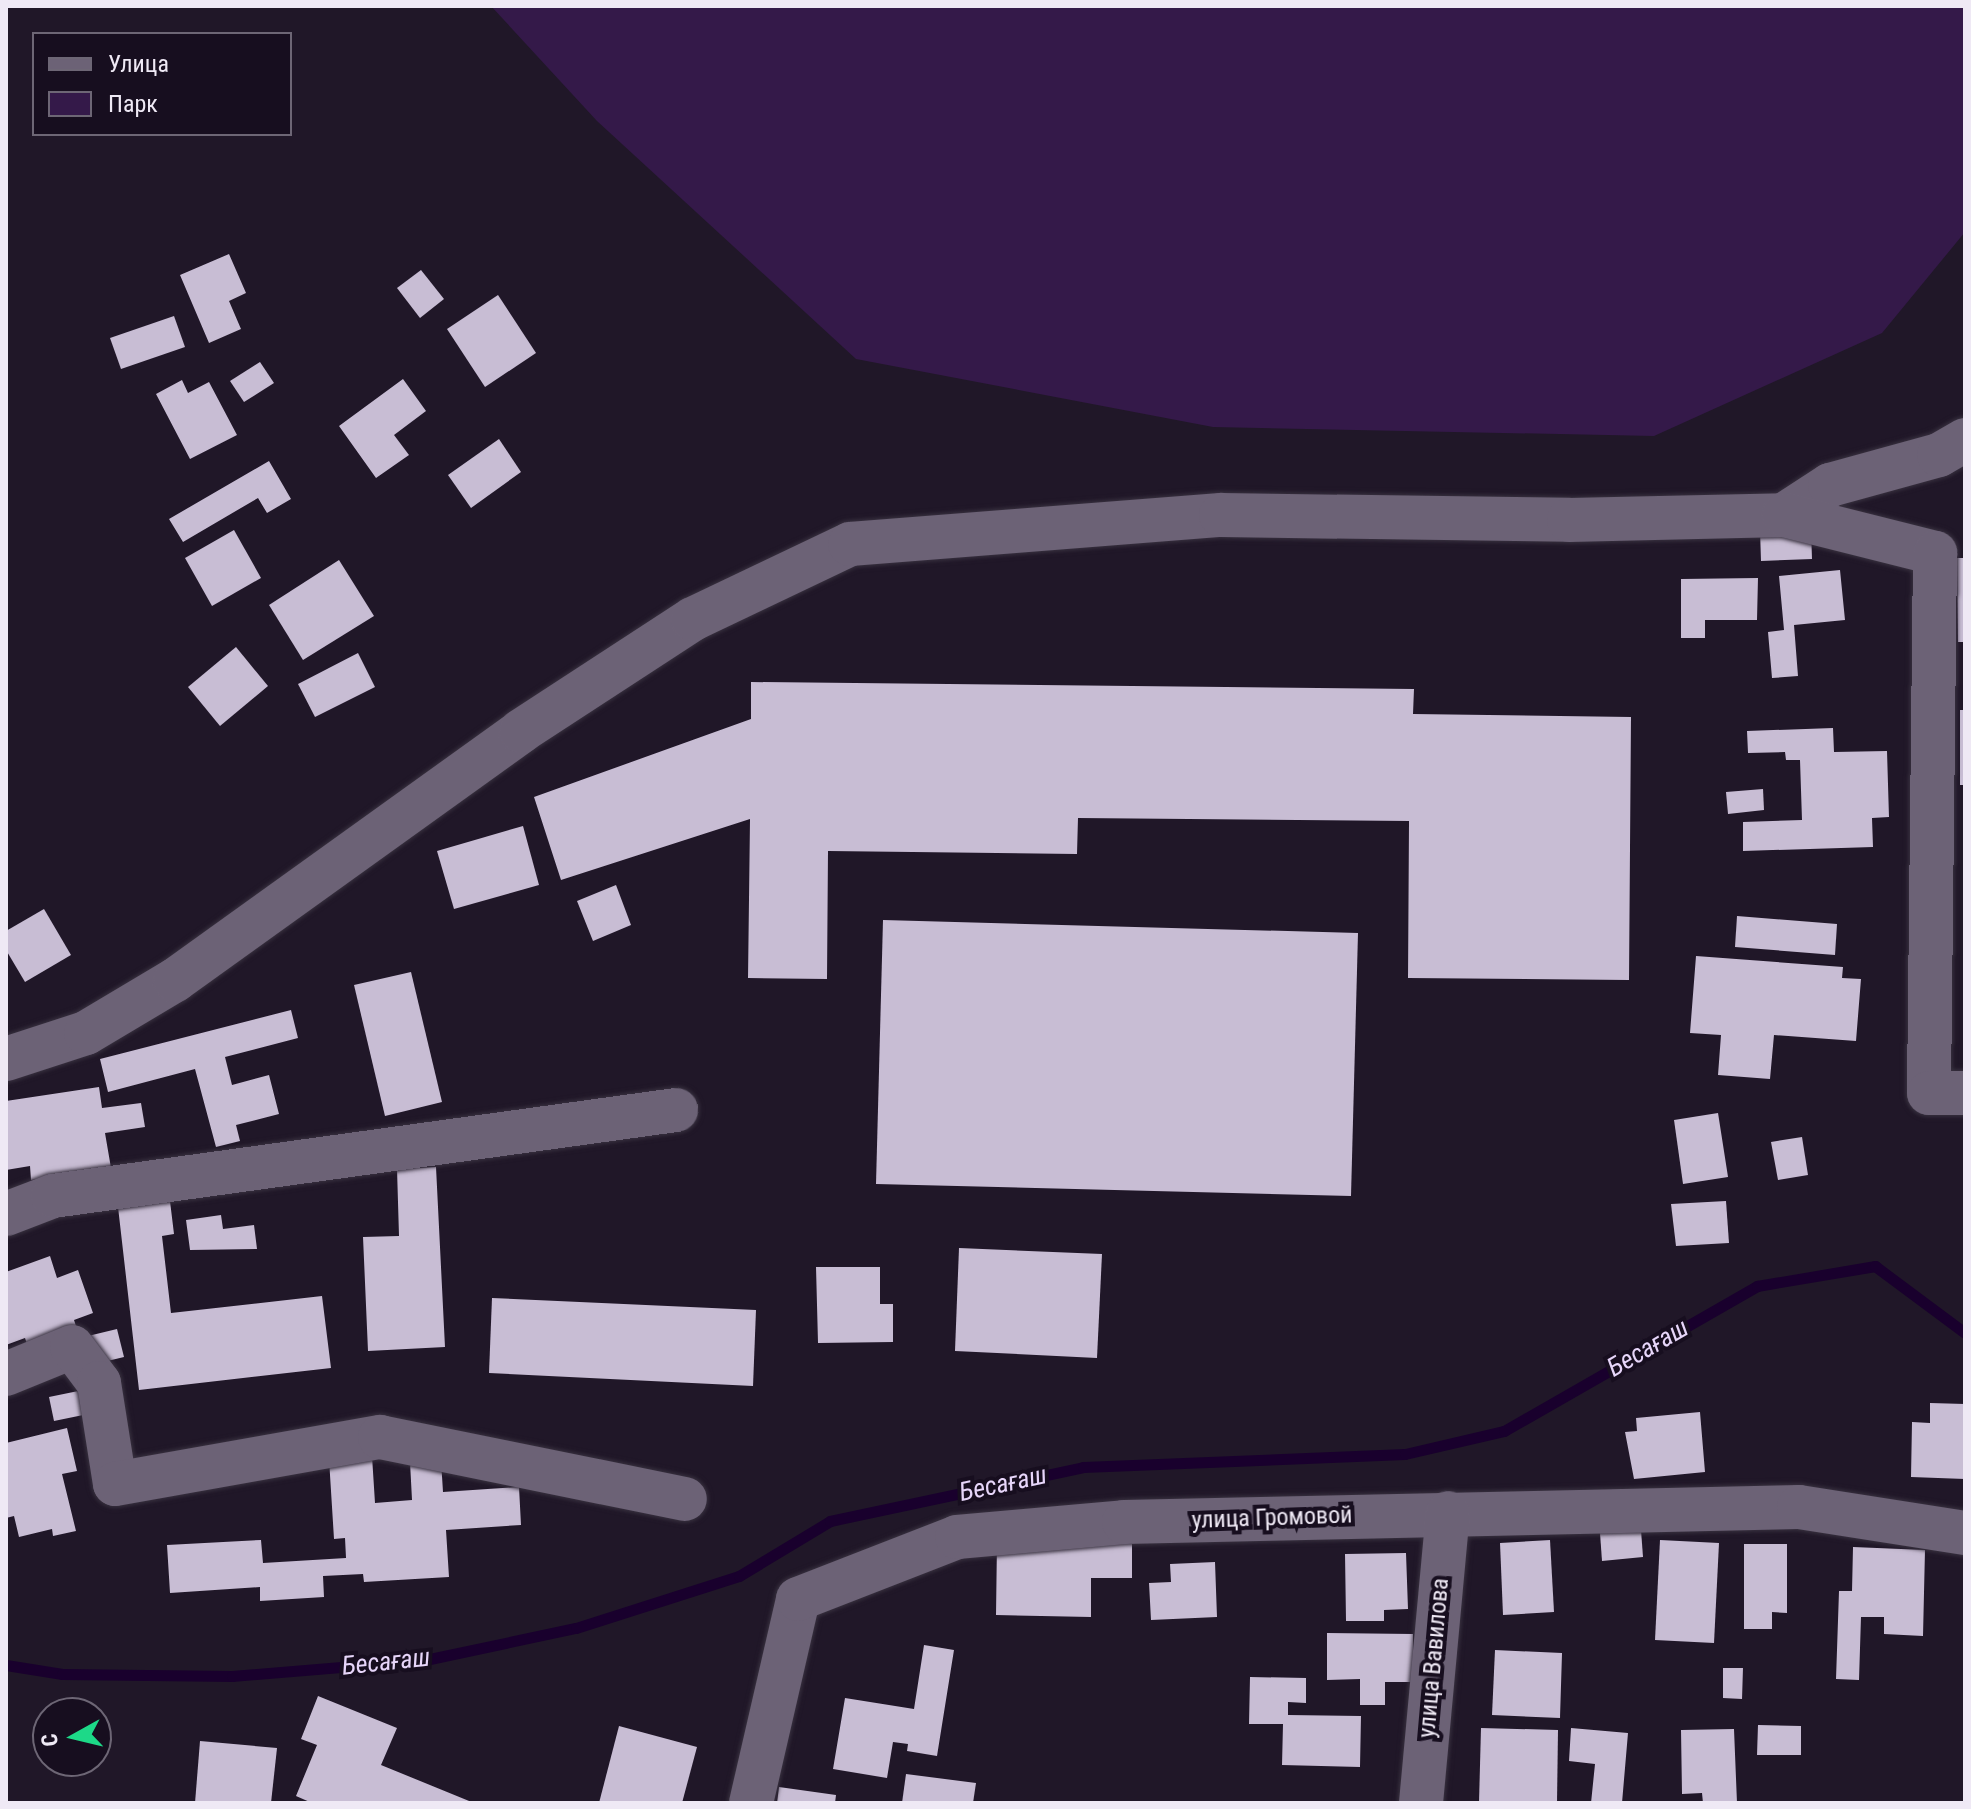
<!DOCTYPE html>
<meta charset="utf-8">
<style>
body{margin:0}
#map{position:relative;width:1971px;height:1809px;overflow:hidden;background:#201728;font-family:"Roboto Condensed",sans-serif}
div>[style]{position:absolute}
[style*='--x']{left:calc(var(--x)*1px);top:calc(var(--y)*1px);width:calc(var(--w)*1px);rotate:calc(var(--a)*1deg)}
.green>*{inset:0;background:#341949}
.stream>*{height:11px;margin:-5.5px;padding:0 5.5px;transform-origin:5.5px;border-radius:5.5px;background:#19002d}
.building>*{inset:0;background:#c8bdd4}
.roads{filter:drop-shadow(0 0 2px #38313f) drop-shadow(0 0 2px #38313f)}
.minor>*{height:44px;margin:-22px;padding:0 22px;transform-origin:22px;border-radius:22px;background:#6c6276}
span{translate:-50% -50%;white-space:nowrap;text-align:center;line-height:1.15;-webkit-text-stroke:8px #170e1f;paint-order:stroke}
.street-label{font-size:24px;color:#efe9f5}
.water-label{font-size:26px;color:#e7d6fa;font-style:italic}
.frame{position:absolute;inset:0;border:8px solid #efe9f5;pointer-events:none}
.legend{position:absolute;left:32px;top:32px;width:260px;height:104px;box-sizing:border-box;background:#170e1f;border:2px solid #6d6675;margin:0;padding:10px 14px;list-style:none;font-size:24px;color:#efe9f5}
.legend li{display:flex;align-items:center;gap:16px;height:40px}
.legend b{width:40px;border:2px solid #6d6675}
.north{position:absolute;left:32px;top:1697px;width:80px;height:80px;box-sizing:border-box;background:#170e1f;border:2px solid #6d6675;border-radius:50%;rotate:262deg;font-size:22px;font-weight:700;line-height:32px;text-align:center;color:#efe9f5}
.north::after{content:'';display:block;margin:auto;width:28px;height:36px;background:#1dd988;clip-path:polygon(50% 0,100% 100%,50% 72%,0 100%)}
</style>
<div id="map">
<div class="green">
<div style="clip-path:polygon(491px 6px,1965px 6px,1965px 232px,1882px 333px,1654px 436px,1213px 427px,856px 359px,597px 121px)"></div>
</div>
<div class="stream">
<div style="--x:6;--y:1665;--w:57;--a:9.1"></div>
<div style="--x:62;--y:1674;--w:170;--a:0.7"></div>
<div style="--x:232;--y:1676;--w:194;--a:-4.7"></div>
<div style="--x:425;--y:1660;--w:154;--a:-12"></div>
<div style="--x:576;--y:1628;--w:171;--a:-17.7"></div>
<div style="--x:739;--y:1576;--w:106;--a:-31.1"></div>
<div style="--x:830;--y:1521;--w:259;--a:-12"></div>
<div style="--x:1083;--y:1467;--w:322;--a:-2.3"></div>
<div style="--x:1405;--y:1454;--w:102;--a:-13.1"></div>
<div style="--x:1504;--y:1431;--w:292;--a:-29.8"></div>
<div style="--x:1757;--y:1286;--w:120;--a:-9.6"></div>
<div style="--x:1875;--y:1266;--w:112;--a:36.7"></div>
</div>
<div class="building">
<div style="clip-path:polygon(229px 254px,246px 293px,229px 301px,241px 329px,209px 343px,180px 275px)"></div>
<div style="clip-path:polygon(421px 270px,444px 299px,420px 318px,397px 288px)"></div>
<div style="clip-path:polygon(498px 295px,536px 353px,485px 387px,447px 329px)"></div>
<div style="clip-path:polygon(174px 316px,185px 347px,121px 369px,110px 338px)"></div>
<div style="clip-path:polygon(260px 362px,274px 383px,244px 402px,230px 381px)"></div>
<div style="clip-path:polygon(403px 379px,426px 411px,394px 435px,409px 455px,376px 478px,339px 426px)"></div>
<div style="clip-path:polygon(182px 380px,188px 393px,209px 382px,237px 435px,190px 459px,156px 394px)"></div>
<div style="clip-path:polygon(499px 439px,521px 472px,471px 508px,448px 475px)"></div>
<div style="clip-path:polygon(269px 461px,291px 499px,267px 513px,258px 498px,183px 542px,169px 519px)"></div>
<div style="clip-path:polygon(1811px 528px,1812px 559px,1761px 561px,1760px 530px)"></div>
<div style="clip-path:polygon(234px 530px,261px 578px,212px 606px,185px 558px)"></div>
<div style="clip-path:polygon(1957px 558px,1965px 558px,1965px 642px,1958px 642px)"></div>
<div style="clip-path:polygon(339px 560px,374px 616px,303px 660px,269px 605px)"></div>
<div style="clip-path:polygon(1840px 570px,1845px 620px,1794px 625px,1798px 676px,1772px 678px,1768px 632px,1784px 630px,1779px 576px)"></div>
<div style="clip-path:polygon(1758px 578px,1757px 620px,1705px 620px,1705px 638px,1681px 638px,1681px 579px)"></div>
<div style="clip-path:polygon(236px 647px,268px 686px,220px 726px,188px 687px)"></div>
<div style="clip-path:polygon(358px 653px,375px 687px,315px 717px,298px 684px)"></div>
<div style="clip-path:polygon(751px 682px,1414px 689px,1413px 714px,1631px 717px,1629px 980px,1408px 978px,1409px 821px,1078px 818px,1077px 854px,828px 851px,827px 979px,748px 978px,750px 819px,561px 880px,534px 797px,751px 719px)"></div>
<div style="clip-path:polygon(1960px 710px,1965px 710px,1965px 785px,1960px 785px)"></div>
<div style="clip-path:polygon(1833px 728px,1834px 752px,1887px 751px,1889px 817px,1872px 818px,1873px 847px,1743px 851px,1743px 822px,1802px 820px,1800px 760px,1786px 760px,1785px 752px,1748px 753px,1747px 731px)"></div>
<div style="clip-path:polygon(1763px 789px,1764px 810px,1728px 814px,1726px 792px)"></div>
<div style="clip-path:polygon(523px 826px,539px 885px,454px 909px,437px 851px)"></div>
<div style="clip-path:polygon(616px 885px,631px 925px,593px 941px,577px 901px)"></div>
<div style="clip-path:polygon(44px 909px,71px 955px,25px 982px,6px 950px,6px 931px)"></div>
<div style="clip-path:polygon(1737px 916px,1837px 924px,1835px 955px,1735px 947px)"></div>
<div style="clip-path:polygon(883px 920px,1358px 933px,1351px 1196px,876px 1184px)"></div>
<div style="clip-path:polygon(1696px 956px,1843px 967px,1842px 978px,1861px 979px,1856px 1041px,1774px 1035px,1770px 1079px,1718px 1075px,1721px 1035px,1690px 1033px)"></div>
<div style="clip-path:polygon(411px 972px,442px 1102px,385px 1116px,354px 985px)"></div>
<div style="clip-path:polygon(291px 1010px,298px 1038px,225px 1057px,232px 1085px,269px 1075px,279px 1114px,236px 1125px,240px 1141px,216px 1147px,195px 1069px,108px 1092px,100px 1059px)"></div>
<div style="clip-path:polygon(99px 1087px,102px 1108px,141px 1103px,145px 1127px,105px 1133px,111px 1168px,31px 1180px,30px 1166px,6px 1170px,6px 1101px)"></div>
<div style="clip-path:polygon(1718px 1113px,1728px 1177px,1683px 1184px,1674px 1120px)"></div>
<div style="clip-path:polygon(1802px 1137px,1808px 1175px,1778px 1180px,1771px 1142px)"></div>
<div style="clip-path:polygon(436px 1167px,445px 1347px,368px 1351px,363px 1237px,399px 1236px,397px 1169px)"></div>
<div style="clip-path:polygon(170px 1201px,174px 1234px,162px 1236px,171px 1313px,322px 1296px,331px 1368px,139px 1390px,118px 1207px)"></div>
<div style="clip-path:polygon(1726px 1201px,1729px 1243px,1676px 1246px,1671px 1204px)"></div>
<div style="clip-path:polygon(221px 1215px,223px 1229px,254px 1225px,257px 1249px,190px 1250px,186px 1220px)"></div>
<div style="clip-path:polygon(959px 1248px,1102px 1254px,1097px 1358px,955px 1351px)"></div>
<div style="clip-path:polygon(50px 1256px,57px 1278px,78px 1270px,93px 1313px,74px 1320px,77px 1329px,28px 1347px,25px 1338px,6px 1345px,6px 1272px)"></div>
<div style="clip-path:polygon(816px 1267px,880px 1267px,880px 1304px,893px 1304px,893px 1342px,818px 1343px)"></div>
<div style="clip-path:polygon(492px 1298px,756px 1310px,753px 1386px,489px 1373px)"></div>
<div style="clip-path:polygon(117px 1329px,124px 1357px,95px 1364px,88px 1336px)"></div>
<div style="clip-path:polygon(88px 1389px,93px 1413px,54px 1421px,49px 1397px)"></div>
<div style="clip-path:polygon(1930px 1403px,1965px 1404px,1965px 1479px,1911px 1477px,1912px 1422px,1930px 1423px)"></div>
<div style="clip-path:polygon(1700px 1412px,1705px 1472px,1634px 1479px,1625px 1432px,1637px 1431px,1636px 1418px)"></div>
<div style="clip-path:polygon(67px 1428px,77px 1471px,62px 1474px,76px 1531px,53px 1536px,52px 1529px,19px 1537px,14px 1516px,6px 1518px,6px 1443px)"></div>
<div style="clip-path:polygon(372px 1456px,375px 1503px,412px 1500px,410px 1462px,441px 1460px,443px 1492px,519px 1487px,521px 1525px,446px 1530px,449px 1577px,364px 1582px,363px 1574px,323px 1576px,324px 1597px,260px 1601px,260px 1587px,170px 1593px,167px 1545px,261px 1540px,263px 1563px,346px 1558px,345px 1538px,334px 1539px,329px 1459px)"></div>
<div style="clip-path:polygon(1641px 1530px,1643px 1557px,1602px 1561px,1600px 1533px)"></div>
<div style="clip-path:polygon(1550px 1540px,1554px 1612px,1503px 1615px,1500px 1543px)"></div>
<div style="clip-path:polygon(1660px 1540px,1719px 1543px,1714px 1643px,1655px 1640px)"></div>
<div style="clip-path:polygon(997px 1541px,1132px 1544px,1132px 1578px,1091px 1578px,1091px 1617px,996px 1615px)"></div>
<div style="clip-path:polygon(1744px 1544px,1787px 1544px,1787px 1613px,1772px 1612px,1772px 1629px,1744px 1629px)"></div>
<div style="clip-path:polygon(1853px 1547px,1925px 1550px,1923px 1636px,1884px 1634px,1884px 1617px,1861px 1617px,1859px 1680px,1836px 1679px,1839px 1591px,1852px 1591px)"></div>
<div style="clip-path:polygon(1406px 1553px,1408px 1609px,1384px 1610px,1384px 1621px,1346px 1621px,1345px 1554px)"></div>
<div style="clip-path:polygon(1215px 1562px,1217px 1617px,1151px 1620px,1149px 1583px,1171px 1582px,1170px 1564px)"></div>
<div style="clip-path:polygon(1327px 1633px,1413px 1634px,1413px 1682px,1385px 1682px,1385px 1705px,1360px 1705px,1360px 1679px,1327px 1680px)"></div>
<div style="clip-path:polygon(924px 1645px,954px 1650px,937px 1756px,907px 1751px,908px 1744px,893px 1742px,887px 1778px,833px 1769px,845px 1698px,914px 1709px)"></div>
<div style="clip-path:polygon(1495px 1650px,1562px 1653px,1560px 1718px,1492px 1715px)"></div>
<div style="clip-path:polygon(1723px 1668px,1743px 1668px,1742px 1699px,1723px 1698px)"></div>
<div style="clip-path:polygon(1250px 1677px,1306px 1678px,1306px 1703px,1288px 1702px,1288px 1715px,1361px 1716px,1360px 1767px,1282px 1765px,1283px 1724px,1249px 1724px)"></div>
<div style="clip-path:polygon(318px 1696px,397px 1728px,381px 1765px,474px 1803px,312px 1803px,296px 1796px,317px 1745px,301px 1739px)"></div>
<div style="clip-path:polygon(1758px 1725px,1801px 1726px,1801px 1755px,1757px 1755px)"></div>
<div style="clip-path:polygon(619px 1726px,697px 1747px,682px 1803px,599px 1803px)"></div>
<div style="clip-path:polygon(1481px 1728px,1558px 1730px,1557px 1803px,1479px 1803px)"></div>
<div style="clip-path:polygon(1571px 1728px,1628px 1733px,1622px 1803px,1591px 1803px,1595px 1764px,1569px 1761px)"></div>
<div style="clip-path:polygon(1734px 1729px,1737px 1803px,1703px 1803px,1702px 1793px,1682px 1794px,1681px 1730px)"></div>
<div style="clip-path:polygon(200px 1741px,277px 1748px,271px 1803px,195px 1803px)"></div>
<div style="clip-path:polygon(906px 1774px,976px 1783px,973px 1803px,902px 1803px)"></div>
<div style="clip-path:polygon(779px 1787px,836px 1795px,835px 1803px,777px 1803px)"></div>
</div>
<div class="roads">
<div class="minor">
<div style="--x:1784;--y:515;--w:55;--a:-33.1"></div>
<div style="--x:1830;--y:485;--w:113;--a:-15.4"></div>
<div style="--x:1939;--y:455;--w:30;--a:-30"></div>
<div style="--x:6;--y:1059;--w:84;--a:-18"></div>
<div style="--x:86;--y:1033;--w:104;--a:-30.8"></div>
<div style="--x:175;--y:980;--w:426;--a:-35.7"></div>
<div style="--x:521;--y:731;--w:205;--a:-33.1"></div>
<div style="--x:693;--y:619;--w:174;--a:-25.5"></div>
<div style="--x:850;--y:544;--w:372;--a:-4.5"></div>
<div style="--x:1221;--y:515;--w:348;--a:0.8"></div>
<div style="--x:1569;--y:520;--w:215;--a:-1.3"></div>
<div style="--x:1784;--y:515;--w:156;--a:14.1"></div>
<div style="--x:1935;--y:553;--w:540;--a:90.64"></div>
<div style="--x:1929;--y:1093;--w:36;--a:0"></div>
<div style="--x:6;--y:1214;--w:50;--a:-21"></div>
<div style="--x:53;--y:1196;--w:629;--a:-7.86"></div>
<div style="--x:6;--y:1374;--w:71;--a:-22.2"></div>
<div style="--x:72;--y:1347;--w:45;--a:53.1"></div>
<div style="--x:99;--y:1383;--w:102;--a:81"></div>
<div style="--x:115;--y:1484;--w:269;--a:-10.1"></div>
<div style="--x:380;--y:1437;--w:311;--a:11.5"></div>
<div style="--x:751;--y:1803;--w:209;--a:-77"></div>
<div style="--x:798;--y:1599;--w:171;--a:-21.3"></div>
<div style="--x:957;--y:1537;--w:168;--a:-5.1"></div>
<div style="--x:1124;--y:1522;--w:675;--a:-1.27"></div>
<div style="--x:1799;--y:1507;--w:168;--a:8.9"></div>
<div style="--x:1421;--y:1803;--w:291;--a:-84.7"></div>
</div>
</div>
<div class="street-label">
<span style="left:1272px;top:1518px;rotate:-2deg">улица Громовой</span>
<span style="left:1434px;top:1658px;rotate:-85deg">улица Вавилова</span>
</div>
<div class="water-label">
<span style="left:1648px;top:1348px;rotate:-30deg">Бесағаш</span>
<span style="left:1003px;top:1484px;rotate:-12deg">Бесағаш</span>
<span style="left:386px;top:1662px;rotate:-6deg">Бесағаш</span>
</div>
<div class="frame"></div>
<ul class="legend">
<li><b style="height:10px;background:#6c6276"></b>Улица</li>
<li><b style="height:22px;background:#341949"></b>Парк</li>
</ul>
<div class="north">С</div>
</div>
